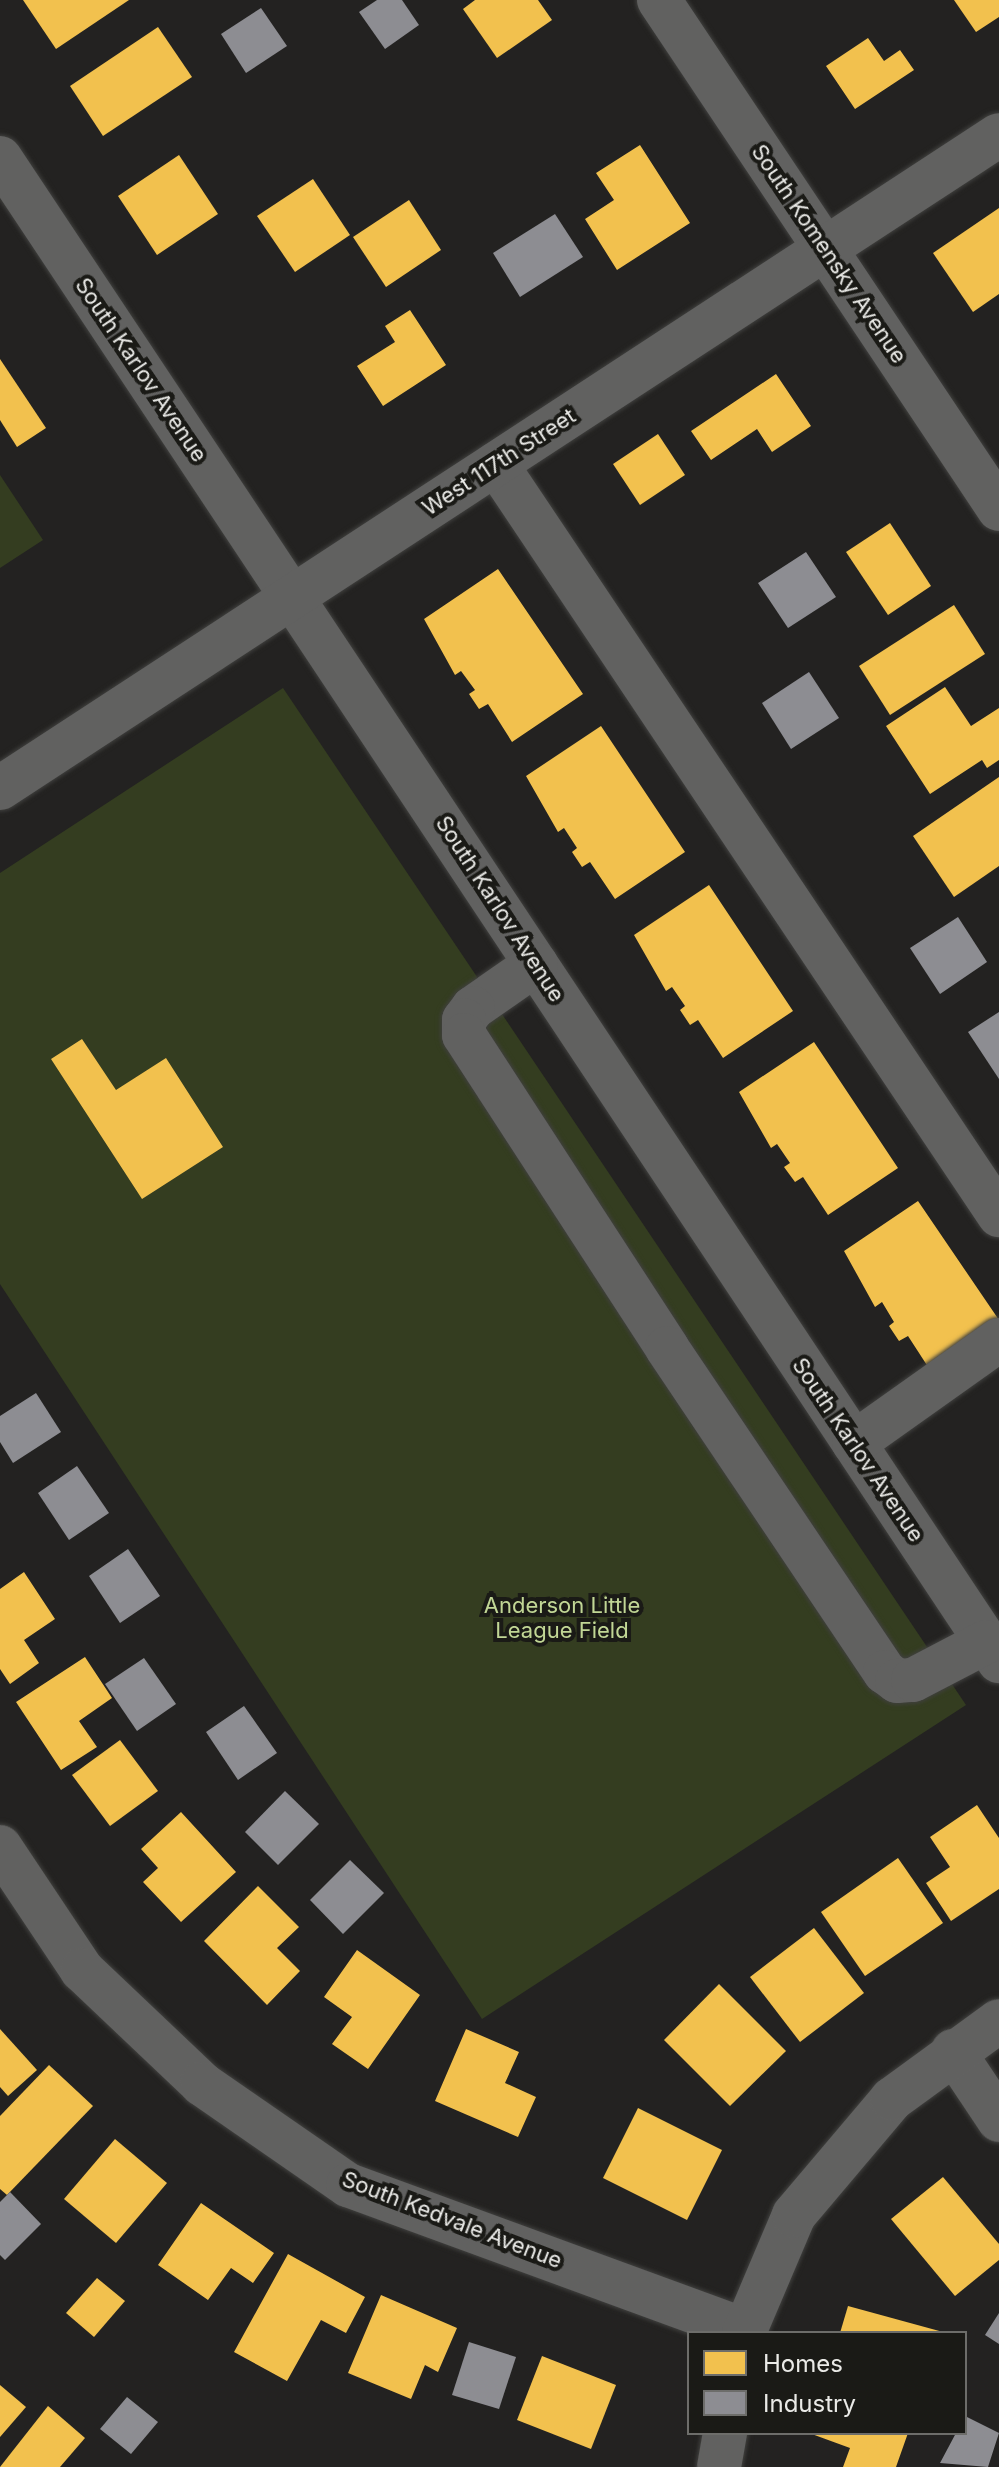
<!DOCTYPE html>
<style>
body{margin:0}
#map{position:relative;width:999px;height:2467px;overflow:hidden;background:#232221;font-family:Inter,sans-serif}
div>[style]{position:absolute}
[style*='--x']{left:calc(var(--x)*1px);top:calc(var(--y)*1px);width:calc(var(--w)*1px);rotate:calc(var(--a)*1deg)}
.green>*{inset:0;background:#343d20}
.homes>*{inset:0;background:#f2c14e}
.industry>*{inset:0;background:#8d8d92}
.roads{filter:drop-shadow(0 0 2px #40403e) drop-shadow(0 0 2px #40403e)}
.minor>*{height:44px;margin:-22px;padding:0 22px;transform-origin:22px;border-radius:22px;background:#616160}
span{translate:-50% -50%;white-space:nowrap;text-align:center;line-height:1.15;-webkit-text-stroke:8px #1a1a16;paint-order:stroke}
.street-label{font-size:22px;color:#eaeae7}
.park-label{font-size:22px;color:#c1d695}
.legend{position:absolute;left:687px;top:2331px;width:280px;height:104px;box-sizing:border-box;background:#1a1a16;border:2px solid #6d6d6a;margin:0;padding:10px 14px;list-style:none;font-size:24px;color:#eaeae7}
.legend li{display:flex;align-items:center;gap:16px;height:40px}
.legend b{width:40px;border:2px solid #6d6d6a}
</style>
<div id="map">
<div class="green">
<div style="clip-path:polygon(0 475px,43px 540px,0 568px)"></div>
<div style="clip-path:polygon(283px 688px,966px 1705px,482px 2019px,0 1284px,0 873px)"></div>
</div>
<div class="homes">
<div style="clip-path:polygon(23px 0,129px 0,56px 49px)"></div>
<div style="clip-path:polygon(475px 0,538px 0,552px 20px,497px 58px,463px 9px)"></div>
<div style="clip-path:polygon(954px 0,999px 0,999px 17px,976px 32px)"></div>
<div style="clip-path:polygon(158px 27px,192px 77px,103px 136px,70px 86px)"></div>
<div style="clip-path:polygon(868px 38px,884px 61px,900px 50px,914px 70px,855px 109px,826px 66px)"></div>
<div style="clip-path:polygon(640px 145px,690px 223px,617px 270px,585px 219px,614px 200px,596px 173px)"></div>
<div style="clip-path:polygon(179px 155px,218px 214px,157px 255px,118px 196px)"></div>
<div style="clip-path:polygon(313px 179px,350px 235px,295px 272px,257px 216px)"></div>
<div style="clip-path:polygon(409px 200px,441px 250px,386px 287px,353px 237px)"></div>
<div style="clip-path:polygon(999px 208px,999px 294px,973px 312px,933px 253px)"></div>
<div style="clip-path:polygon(410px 310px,446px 365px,383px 406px,357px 366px,395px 342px,385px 326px)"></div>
<div style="clip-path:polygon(0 359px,46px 428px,17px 447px,0 420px)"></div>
<div style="clip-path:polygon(776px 374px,811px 426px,772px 452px,757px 429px,711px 460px,691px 431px)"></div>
<div style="clip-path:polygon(658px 434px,685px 475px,640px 505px,613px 464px)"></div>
<div style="clip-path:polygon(890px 523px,931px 586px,888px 615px,846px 552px)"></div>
<div style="clip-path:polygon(498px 569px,583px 694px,512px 742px,488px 704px,479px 709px,469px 694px,475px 690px,461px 671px,455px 675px,424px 619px)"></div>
<div style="clip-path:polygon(954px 605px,985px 654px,890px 715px,859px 666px)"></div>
<div style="clip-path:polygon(945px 687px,971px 726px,999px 708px,999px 760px,987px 768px,982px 760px,930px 794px,886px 726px)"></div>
<div style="clip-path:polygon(601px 726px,685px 852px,615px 899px,590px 862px,582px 867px,572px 852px,577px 848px,564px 828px,558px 832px,526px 776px)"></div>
<div style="clip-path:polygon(999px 777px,999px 866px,954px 897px,913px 836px)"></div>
<div style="clip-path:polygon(709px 885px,793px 1011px,723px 1058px,698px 1020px,690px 1025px,680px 1010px,685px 1006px,672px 987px,666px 991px,634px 935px)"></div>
<div style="clip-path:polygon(82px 1039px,116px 1090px,166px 1058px,223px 1147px,142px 1199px,51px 1059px)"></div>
<div style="clip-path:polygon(814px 1042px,898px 1168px,828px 1215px,803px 1177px,795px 1182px,784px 1167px,790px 1163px,777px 1144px,771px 1148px,739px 1092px)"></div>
<div style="clip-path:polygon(918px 1201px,999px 1320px,932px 1373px,908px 1336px,899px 1341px,889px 1326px,894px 1322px,882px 1302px,875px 1307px,844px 1251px)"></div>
<div style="clip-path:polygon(24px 1572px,55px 1619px,24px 1640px,39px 1663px,10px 1684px,0 1669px,0 1589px)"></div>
<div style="clip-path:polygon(85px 1657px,112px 1698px,79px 1721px,97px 1747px,61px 1770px,16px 1702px)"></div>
<div style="clip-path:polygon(120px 1740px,158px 1791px,110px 1826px,72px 1775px)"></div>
<div style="clip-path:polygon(977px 1805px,999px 1838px,999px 1889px,951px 1921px,926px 1883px,950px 1867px,930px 1837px)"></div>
<div style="clip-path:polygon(181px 1812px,236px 1872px,181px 1922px,143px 1882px,158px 1868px,141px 1849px)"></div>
<div style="clip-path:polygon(898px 1858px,943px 1923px,865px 1976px,821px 1912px)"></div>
<div style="clip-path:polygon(258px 1886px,299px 1927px,277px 1948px,300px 1971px,267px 2005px,204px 1941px)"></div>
<div style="clip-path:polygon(814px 1928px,864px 1993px,800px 2042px,750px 1977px)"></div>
<div style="clip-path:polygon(357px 1950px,420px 1995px,368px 2069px,332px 2044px,352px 2017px,324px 1997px)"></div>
<div style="clip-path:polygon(719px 1984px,786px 2051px,730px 2106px,664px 2040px)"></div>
<div style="clip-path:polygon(0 2029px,37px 2070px,8px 2096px,0 2087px)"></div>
<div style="clip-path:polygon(466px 2029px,519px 2052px,505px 2083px,536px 2097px,518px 2137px,435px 2101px)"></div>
<div style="clip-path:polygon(49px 2065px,93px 2106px,7px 2195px,0 2189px,0 2116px)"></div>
<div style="clip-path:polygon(638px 2108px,722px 2150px,687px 2220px,603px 2178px)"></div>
<div style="clip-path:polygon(115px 2139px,167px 2183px,116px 2243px,64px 2199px)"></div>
<div style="clip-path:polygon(943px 2177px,999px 2244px,999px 2260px,955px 2296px,891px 2219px)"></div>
<div style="clip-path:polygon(201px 2203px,274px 2253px,253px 2283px,231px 2268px,208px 2300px,158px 2265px)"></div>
<div style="clip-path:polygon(288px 2254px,365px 2297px,346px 2333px,321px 2320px,287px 2381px,234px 2352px)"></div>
<div style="clip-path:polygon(97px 2278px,125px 2301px,94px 2337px,66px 2313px)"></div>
<div style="clip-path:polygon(381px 2295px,457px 2328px,438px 2372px,425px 2365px,411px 2399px,348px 2373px)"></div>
<div style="clip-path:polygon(848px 2306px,943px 2332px,943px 2333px,840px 2333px)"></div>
<div style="clip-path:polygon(542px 2356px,616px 2385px,591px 2449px,517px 2420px)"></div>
<div style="clip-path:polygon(0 2385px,26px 2407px,0 2437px)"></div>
<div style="clip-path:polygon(48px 2406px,85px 2438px,60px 2467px,0 2467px)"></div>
<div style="clip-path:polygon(809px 2433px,908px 2433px,896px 2467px,843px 2467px,850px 2448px)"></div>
</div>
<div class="industry">
<div style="clip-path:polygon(377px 0,402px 0,419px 25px,385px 49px,359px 12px)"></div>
<div style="clip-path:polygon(261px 8px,287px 46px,246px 73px,221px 34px)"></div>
<div style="clip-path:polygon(555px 214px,583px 257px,520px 297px,493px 253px)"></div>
<div style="clip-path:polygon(806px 552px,836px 597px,788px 628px,758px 583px)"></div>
<div style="clip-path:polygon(809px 672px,839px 718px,791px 749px,762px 703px)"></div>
<div style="clip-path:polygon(958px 917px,987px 962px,940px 994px,910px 948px)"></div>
<div style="clip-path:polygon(999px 1012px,999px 1079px,968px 1032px)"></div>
<div style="clip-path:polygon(36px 1393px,61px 1432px,13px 1463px,0 1442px,0 1416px)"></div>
<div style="clip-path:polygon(77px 1466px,109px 1513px,69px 1540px,38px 1493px)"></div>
<div style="clip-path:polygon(128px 1549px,160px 1596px,120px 1623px,89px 1576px)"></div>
<div style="clip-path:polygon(144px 1658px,176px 1704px,137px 1731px,105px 1684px)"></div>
<div style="clip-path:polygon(244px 1706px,277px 1753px,238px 1780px,206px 1732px)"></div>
<div style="clip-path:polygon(285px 1791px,319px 1824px,278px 1865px,245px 1832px)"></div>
<div style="clip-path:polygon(350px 1860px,384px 1893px,343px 1934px,310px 1900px)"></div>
<div style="clip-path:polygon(10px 2192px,41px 2224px,5px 2260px,0 2255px,0 2202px)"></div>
<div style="clip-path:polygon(999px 2313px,999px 2344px,985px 2335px)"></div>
<div style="clip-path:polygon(469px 2342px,516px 2357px,499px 2409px,452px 2395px)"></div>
<div style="clip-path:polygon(127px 2397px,158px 2422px,131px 2454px,100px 2429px)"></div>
<div style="clip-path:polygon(965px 2416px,999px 2433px,988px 2467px,940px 2463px,956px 2433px,965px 2433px)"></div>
</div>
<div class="roads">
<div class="minor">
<div style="--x:659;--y:0;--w:612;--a:56.26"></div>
<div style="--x:0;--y:158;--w:1805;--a:56.39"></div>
<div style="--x:496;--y:464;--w:904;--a:56.19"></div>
<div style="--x:0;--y:788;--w:1193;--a:-33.17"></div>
<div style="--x:536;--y:964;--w:77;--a:145.1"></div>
<div style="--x:473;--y:1008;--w:15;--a:127"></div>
<div style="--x:464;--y:1020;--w:15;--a:90"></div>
<div style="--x:464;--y:1035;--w:373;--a:57"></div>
<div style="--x:667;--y:1348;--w:391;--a:56.1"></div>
<div style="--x:885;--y:1672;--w:15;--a:37"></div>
<div style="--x:897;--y:1681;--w:16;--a:-4"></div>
<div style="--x:913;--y:1680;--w:82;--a:-27.5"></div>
<div style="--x:854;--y:1443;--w:178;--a:-35.4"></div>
<div style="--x:0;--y:1847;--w:148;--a:56.3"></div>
<div style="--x:82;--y:1970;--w:166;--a:43.5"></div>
<div style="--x:202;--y:2084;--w:178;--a:34.7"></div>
<div style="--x:348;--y:2185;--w:422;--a:20.1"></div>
<div style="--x:953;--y:2051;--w:83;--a:56.3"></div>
<div style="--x:744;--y:2333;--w:128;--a:-67"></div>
<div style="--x:794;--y:2215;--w:152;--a:-49.8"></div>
<div style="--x:892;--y:2099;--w:132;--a:-36.1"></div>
<div style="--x:719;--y:2467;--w:35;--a:-80"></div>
</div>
</div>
<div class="street-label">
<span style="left:829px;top:254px;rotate:56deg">South Komensky Avenue</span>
<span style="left:141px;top:370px;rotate:56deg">South Karlov Avenue</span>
<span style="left:499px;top:462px;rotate:-33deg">West 117th Street</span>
<span style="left:500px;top:909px;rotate:57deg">South Karlov Avenue</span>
<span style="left:858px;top:1450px;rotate:56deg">South Karlov Avenue</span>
<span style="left:452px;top:2220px;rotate:21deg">South Kedvale Avenue</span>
</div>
<div class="park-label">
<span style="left:562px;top:1618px">Anderson Little<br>League Field</span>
</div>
<ul class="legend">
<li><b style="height:22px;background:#f2c14e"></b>Homes</li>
<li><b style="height:22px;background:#8d8d92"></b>Industry</li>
</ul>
</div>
